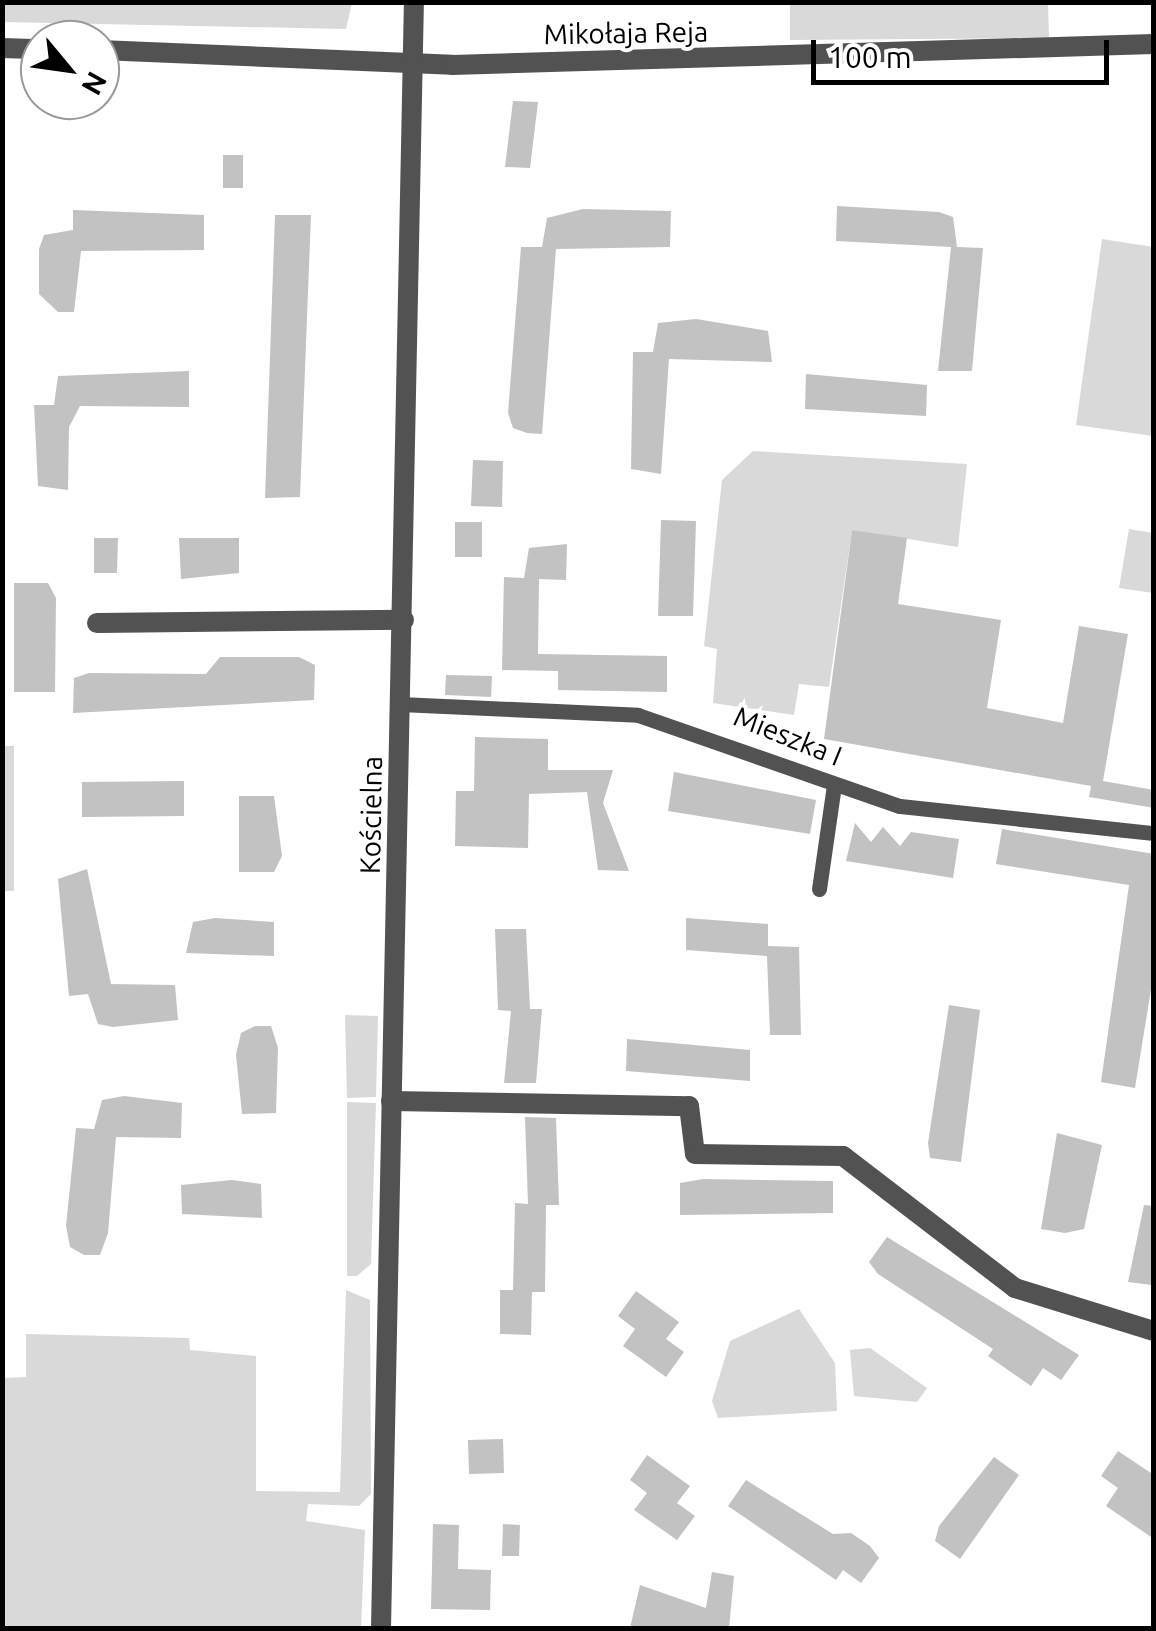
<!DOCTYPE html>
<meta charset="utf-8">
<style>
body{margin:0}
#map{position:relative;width:1156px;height:1631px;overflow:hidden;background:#fff;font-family:Ubuntu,sans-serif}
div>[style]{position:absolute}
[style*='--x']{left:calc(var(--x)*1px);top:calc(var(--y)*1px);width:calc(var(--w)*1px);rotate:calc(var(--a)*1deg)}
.green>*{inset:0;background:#d9d9d9}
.building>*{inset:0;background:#c2c2c2}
.pedestrian>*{height:15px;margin:-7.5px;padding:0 7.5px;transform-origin:7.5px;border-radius:7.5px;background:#525252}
.minor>*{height:20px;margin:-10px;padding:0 10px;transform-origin:10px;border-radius:10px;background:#525252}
span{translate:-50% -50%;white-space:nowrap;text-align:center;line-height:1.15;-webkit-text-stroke:8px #fff;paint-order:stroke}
.street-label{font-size:28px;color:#000}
.frame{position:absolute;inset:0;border:5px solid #000;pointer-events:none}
.north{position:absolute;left:20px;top:20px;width:100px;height:100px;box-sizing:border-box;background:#fff;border:2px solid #999;border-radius:50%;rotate:119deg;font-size:28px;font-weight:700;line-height:40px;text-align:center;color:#000}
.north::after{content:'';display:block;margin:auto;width:35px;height:45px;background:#000;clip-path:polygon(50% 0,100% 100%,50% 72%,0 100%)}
.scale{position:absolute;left:811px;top:40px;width:298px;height:45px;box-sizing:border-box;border:5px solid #000;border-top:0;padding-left:12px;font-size:30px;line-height:35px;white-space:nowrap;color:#000;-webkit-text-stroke:8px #fff;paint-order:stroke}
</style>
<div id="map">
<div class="green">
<div style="clip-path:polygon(3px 2px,352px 2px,352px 3px,346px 29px,3px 22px)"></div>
<div style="clip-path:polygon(790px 3px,1048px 3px,1049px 38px,790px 40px)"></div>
<div style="clip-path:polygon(1102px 239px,1153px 247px,1153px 436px,1076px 425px)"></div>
<div style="clip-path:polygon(753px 451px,967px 464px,958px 547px,852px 530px,829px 687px,799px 684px,794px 715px,713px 703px,717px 649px,704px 646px,722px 480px)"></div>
<div style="clip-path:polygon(1129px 529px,1153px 533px,1153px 593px,1119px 588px)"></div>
<div style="clip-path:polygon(3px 746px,14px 746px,14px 891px,3px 891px)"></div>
<div style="clip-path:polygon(345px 1015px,378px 1016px,376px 1097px,347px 1098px)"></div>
<div style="clip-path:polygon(347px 1102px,376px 1103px,371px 1264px,357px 1276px,347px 1276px)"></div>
<div style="clip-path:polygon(346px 1290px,370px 1300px,371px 1494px,359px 1506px,308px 1504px,306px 1521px,365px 1530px,361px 1628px,3px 1628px,2px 1378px,26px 1377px,26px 1334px,189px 1338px,190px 1350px,256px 1356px,256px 1491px,340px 1492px)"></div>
<div style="clip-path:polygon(799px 1309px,835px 1363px,837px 1411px,718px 1418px,712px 1401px,730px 1341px)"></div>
<div style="clip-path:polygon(870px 1348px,927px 1388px,917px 1402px,854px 1396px,850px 1350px)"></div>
</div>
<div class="building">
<div style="clip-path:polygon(513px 101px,538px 102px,530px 168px,505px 167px)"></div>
<div style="clip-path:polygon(223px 155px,243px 155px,243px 188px,223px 188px)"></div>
<div style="clip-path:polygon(837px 206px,939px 212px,953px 217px,957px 247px,983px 248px,972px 371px,938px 371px,951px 247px,836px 241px)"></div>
<div style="clip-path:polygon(583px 209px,671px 211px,670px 247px,556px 249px,542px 434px,527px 433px,513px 428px,508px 413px,521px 247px,542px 247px,547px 218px)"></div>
<div style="clip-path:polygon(73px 210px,204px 215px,204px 250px,81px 251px,74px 312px,58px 312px,39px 294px,39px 249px,44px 235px,73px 230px)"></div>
<div style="clip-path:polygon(275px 215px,311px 215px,300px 497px,265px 498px)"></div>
<div style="clip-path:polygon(696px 319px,768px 331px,772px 362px,669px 359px,661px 474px,631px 469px,633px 352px,653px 352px,658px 323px)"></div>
<div style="clip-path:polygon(189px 371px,189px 407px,80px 406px,69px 427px,68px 490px,38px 486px,34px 405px,54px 405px,58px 376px)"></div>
<div style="clip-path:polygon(806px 374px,927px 385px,926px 416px,805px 409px)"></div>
<div style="clip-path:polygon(473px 460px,503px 461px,502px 507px,471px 506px)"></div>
<div style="clip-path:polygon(661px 520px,696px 521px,693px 616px,658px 616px)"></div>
<div style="clip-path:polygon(455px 522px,482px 522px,482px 557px,455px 557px)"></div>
<div style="clip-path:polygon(852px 530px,907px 538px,898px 604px,1001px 620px,987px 708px,1063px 723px,1079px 626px,1128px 634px,1103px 781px,1154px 790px,1154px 808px,1089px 797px,1091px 786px,824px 739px)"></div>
<div style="clip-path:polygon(94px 538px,118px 538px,117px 573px,94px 573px)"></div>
<div style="clip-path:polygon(179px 538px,239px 538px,239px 573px,181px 579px)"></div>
<div style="clip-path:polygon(567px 544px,566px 580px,539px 579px,538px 654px,667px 656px,667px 692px,558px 690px,558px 671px,502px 670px,504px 577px,524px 578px,529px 548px)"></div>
<div style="clip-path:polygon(14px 583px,48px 583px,56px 598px,55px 692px,14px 692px)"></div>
<div style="clip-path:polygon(220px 657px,299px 657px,315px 665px,314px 700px,73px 713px,74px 678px,89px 673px,206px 674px)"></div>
<div style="clip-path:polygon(446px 675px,492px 676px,491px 697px,445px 695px)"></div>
<div style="clip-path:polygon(475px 737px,548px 739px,548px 770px,613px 770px,603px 803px,629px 871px,598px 870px,587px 792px,529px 794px,528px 848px,455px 846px,456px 791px,474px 791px)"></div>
<div style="clip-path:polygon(674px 772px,816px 800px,810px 834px,668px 811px)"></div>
<div style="clip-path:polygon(184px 781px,184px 816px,82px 817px,82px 782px)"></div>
<div style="clip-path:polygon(239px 796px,274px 796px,282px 856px,274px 872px,239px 872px)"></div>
<div style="clip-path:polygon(855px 823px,871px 842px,883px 827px,900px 846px,911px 832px,959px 839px,953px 878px,846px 861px)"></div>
<div style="clip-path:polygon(1002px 829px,1154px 854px,1154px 971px,1135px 1088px,1101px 1082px,1129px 885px,996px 864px)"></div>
<div style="clip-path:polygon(87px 869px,111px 984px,175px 985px,178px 1020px,113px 1027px,98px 1024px,88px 994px,69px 996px,58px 879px)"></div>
<div style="clip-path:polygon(215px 918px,274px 922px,274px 956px,186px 953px,193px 922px)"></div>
<div style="clip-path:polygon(686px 918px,768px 924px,768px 946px,799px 947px,801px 1035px,770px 1035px,767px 956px,686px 950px)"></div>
<div style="clip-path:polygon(495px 929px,526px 929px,530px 1009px,542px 1009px,536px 1083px,504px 1083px,511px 1011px,498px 1010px)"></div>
<div style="clip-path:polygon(949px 1005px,980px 1010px,961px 1162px,930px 1158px,928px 1143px)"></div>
<div style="clip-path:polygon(255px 1026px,271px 1026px,278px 1048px,276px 1113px,242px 1114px,236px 1055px,241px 1033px)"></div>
<div style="clip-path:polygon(627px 1039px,750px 1050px,750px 1081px,626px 1071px)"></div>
<div style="clip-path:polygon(124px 1096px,182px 1103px,181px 1138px,116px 1137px,108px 1233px,100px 1255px,84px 1255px,70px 1247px,66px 1226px,76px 1128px,94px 1129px,102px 1100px)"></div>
<div style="clip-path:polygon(525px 1117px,556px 1118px,559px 1205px,546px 1205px,545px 1292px,532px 1292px,531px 1335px,500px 1334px,500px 1290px,513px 1290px,515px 1203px,528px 1204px)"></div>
<div style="clip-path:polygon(1057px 1133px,1102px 1145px,1084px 1229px,1065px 1233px,1041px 1229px)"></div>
<div style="clip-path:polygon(703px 1179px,833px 1181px,833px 1213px,680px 1215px,680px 1183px)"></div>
<div style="clip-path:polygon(232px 1180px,261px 1184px,262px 1218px,182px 1214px,181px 1185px)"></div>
<div style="clip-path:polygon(1144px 1205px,1154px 1206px,1152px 1285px,1128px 1282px)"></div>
<div style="clip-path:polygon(887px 1237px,1079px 1355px,1061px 1380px,1043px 1368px,1031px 1386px,988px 1356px,993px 1349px,878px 1274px,869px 1262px)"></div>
<div style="clip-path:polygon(636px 1291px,679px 1322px,666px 1339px,684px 1352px,666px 1377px,623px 1346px,635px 1329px,618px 1316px)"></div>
<div style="clip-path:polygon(503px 1439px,504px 1473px,469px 1474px,468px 1440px)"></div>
<div style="clip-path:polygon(1118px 1451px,1154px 1475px,1154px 1539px,1106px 1506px,1118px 1488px,1101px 1476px)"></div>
<div style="clip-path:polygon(647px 1455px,690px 1486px,677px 1503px,695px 1516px,677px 1540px,634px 1510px,647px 1493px,630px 1480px)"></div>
<div style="clip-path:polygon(994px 1457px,1019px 1475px,960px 1559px,935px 1541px,939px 1526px)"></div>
<div style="clip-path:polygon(746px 1480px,833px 1534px,851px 1533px,870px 1546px,879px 1558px,861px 1583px,843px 1570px,836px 1580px,728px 1506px)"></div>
<div style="clip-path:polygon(433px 1524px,459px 1525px,458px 1569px,491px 1570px,490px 1610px,431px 1609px)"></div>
<div style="clip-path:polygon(503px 1524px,520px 1525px,519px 1556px,502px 1556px)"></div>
<div style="clip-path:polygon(712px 1572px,734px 1576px,729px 1628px,630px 1628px,640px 1585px,706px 1608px)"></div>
</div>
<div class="pedestrian">
<div style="--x:400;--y:704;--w:238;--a:2.6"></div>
<div style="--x:638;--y:715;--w:277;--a:19.2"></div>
<div style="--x:900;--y:806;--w:255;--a:6.1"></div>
<div style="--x:819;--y:889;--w:105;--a:-81.8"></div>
</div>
<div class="minor">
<div style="--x:2;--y:48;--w:38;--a:2"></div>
<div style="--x:100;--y:50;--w:352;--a:2.4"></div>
<div style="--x:452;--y:65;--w:702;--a:-1.71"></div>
<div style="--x:97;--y:623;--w:307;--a:-0.6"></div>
<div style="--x:391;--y:1101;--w:298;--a:1"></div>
<div style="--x:689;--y:1106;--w:48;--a:82.9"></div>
<div style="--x:695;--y:1154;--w:148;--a:0.8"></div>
<div style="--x:843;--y:1156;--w:217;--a:37.5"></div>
<div style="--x:1015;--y:1288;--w:145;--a:17.2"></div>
<div style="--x:381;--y:1628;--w:1626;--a:-88.84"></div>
</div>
<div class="street-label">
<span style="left:626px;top:33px;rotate:-1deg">Mikołaja Reja</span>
<span style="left:788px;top:736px;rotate:22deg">Mieszka I</span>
<span style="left:371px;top:815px;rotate:-89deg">Kościelna</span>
</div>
<div class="frame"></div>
<div class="north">N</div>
<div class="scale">100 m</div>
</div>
